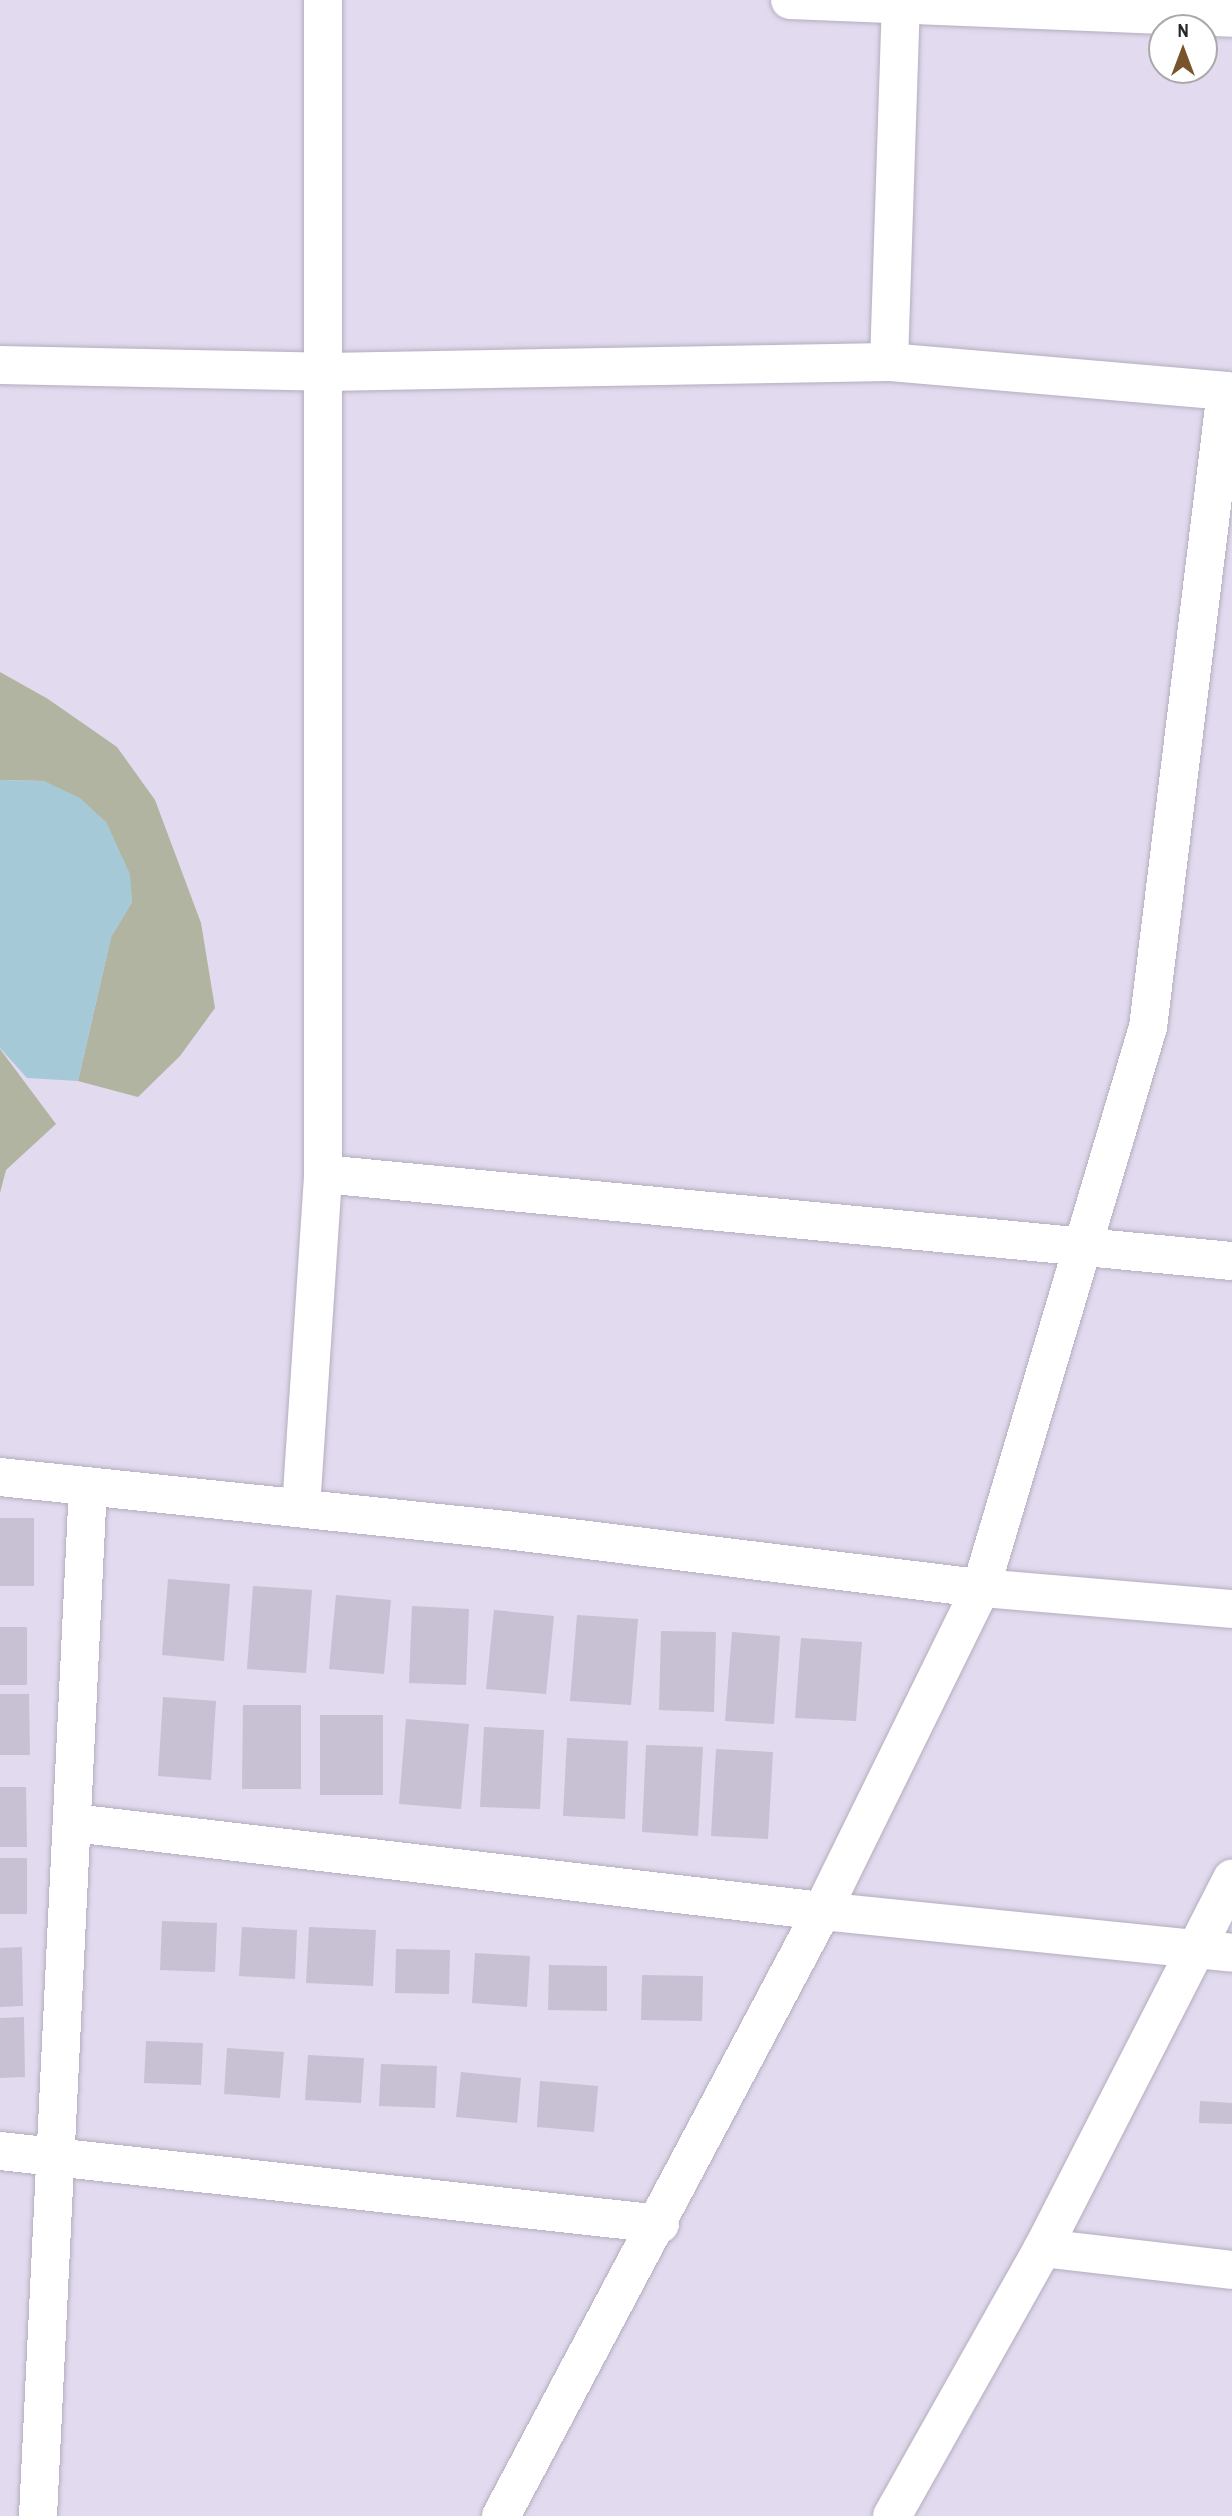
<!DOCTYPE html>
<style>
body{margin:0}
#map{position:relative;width:1232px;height:2516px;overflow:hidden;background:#e2daee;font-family:"Archivo Narrow",sans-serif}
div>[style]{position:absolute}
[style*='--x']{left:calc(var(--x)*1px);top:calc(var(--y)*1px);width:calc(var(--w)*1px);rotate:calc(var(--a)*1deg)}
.green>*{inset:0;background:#b0b4a1}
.water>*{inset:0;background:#a5c9d6}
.building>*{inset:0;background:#c8c0d3}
.roads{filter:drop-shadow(0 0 2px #b4adbf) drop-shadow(0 0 2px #b4adbf)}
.street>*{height:38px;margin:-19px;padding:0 19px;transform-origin:19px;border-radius:19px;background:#fff}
span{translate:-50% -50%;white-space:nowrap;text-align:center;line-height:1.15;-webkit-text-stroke:5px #fff;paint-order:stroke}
.north{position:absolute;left:1148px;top:14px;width:70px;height:70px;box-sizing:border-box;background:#fff;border:2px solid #a9a8ab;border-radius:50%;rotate:0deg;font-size:19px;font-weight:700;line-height:28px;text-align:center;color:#28262d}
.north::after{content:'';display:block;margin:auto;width:24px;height:32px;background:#77542c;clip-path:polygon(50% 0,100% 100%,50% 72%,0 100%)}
</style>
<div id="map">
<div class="green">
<div style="clip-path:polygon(0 672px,48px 699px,117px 747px,155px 800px,201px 923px,215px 1008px,180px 1056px,138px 1097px,78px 1081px,111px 937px,132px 902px,129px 874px,106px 822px,44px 781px,0 780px)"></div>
<div style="clip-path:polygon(0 1049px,56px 1124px,6px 1170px,0 1193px)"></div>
</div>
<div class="water">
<div style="clip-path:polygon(0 780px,44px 781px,80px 798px,106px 822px,130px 874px,132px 902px,111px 937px,78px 1081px,27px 1078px,0 1048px)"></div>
</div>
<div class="building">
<div style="clip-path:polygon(0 1518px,34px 1518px,34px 1586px,0 1586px)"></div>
<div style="clip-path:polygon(168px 1579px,230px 1584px,224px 1661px,162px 1655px)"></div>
<div style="clip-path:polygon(253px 1586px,312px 1590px,306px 1673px,247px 1669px)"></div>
<div style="clip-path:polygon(336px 1595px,391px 1600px,384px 1674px,329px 1669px)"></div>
<div style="clip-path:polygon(412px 1606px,469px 1609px,466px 1685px,409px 1683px)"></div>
<div style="clip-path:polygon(494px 1610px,554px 1616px,546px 1694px,486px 1689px)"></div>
<div style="clip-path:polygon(577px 1615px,638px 1619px,631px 1705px,570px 1701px)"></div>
<div style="clip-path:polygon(0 1627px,27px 1627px,27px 1685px,0 1685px)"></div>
<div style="clip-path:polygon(661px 1631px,716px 1632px,714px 1712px,659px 1710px)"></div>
<div style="clip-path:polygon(732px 1632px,780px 1636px,774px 1724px,725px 1721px)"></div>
<div style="clip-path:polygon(801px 1638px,862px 1642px,856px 1721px,795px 1718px)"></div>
<div style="clip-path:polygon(0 1694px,29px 1694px,30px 1755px,0 1755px)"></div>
<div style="clip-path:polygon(163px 1697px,216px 1701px,211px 1780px,158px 1776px)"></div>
<div style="clip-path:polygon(243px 1705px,301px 1705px,301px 1789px,242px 1789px)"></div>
<div style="clip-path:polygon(320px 1715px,383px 1715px,383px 1795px,320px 1795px)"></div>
<div style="clip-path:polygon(406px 1719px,469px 1724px,461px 1809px,399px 1804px)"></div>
<div style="clip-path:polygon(484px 1727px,544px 1730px,540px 1809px,480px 1807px)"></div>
<div style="clip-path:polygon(567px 1738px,628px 1741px,625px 1819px,563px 1816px)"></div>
<div style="clip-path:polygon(646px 1745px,703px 1747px,698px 1836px,642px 1832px)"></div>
<div style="clip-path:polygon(716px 1749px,773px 1752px,768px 1839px,711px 1836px)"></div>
<div style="clip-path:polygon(0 1787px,26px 1787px,27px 1847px,0 1847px)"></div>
<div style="clip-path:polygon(0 1858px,27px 1858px,27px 1914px,0 1914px)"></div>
<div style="clip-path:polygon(162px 1921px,217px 1923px,215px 1972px,160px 1970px)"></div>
<div style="clip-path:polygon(242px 1927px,297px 1930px,295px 1979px,239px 1976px)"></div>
<div style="clip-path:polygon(309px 1927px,376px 1930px,373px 1986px,306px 1983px)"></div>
<div style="clip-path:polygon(22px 1947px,23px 2006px,0 2007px,0 1948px)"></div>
<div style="clip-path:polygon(396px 1949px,450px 1950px,449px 1994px,395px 1993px)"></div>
<div style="clip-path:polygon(475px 1953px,530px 1956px,527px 2007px,472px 2003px)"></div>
<div style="clip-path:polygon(549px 1965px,607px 1966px,607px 2011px,548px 2010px)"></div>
<div style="clip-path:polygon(642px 1975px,703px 1976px,702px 2021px,641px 2020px)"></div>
<div style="clip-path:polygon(24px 2017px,25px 2077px,0 2078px,0 2018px)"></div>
<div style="clip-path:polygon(146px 2041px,203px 2043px,201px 2085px,144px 2083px)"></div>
<div style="clip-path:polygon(227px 2048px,284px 2052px,280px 2098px,224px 2094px)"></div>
<div style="clip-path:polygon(308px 2055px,364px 2058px,361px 2103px,305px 2100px)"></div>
<div style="clip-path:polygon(381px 2064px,437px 2066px,435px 2108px,379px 2106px)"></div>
<div style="clip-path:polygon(461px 2072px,521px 2078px,517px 2123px,456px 2117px)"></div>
<div style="clip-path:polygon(540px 2081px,598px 2086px,594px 2132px,537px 2127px)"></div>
<div style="clip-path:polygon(1200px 2101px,1232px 2103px,1232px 2124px,1199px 2123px)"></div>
</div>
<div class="roads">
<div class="street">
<div style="--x:790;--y:0;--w:442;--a:2.3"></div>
<div style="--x:889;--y:362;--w:362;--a:-88.1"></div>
<div style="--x:0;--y:365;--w:325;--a:1.2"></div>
<div style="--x:325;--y:372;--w:564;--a:-1.02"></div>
<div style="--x:889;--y:362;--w:338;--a:4.9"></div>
<div style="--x:1226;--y:391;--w:641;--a:96.99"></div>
<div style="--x:1148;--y:1027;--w:585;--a:106.58"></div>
<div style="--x:981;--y:1588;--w:360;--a:116.2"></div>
<div style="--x:822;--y:1911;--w:685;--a:117.95"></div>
<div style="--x:323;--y:1174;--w:913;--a:5.47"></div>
<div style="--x:0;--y:1477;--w:509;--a:5.98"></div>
<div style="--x:506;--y:1530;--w:479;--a:7"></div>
<div style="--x:981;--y:1588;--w:252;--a:4.8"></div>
<div style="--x:301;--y:1508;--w:335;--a:-86.2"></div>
<div style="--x:323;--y:1174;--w:1174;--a:-90"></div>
<div style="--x:74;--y:1823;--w:753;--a:6.71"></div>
<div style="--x:822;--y:1911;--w:412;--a:5.8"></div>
<div style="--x:0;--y:2151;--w:664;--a:6.31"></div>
<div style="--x:1043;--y:2248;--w:190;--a:6.6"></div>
<div style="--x:38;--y:2516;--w:1030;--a:-87.22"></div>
<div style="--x:892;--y:2516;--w:308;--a:-60.6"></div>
<div style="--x:1043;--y:2248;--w:415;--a:-62.9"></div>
</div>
</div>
<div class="north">N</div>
</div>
